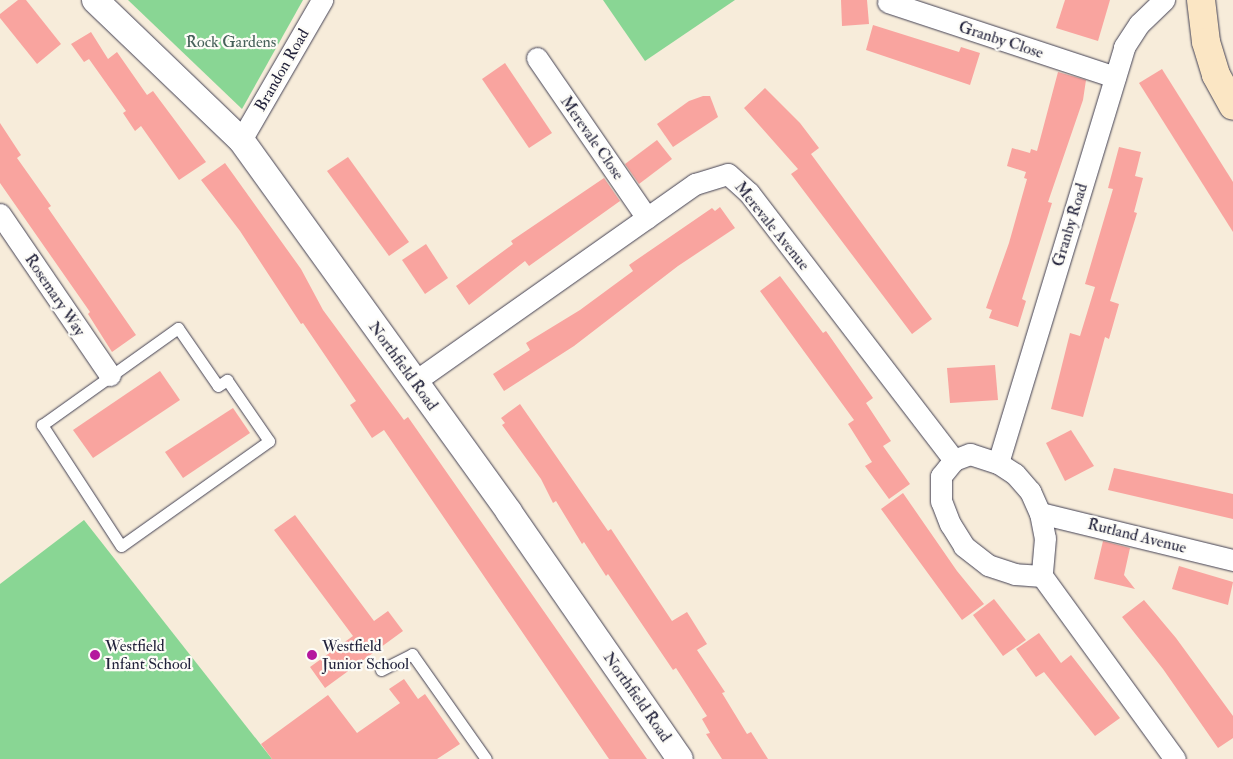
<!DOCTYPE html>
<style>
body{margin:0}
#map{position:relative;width:1233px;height:759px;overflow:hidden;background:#f7ecda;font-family:"IM FELL Double Pica",serif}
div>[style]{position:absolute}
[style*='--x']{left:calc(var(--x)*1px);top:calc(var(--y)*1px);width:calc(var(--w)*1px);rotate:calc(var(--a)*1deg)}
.green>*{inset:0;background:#89d694}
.building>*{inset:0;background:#f9a49f}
.roads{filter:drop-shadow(0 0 1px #424053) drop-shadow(0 0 1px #424053)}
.service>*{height:11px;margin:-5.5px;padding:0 5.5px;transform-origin:5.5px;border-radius:5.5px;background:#fff}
.minor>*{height:21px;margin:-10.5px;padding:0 10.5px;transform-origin:10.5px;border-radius:10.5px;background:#fff}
.tertiary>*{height:26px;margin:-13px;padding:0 13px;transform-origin:13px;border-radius:13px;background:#fff}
.secondary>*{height:28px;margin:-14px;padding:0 14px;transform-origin:14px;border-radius:14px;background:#fbe6c4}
.dots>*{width:14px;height:14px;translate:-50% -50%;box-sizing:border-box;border:2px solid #fdfcf7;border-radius:50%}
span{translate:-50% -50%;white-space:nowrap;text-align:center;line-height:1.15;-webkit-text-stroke:4.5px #fdfcf7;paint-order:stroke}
.street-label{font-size:16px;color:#22223b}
.park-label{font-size:16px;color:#46615a}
.poi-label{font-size:16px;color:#22223b}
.left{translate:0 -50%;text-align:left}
</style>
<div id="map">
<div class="green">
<div style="clip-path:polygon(128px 0,303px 0,242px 109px)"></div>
<div style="clip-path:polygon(603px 0,735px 0,645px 61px)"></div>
<div style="clip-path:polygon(84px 520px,272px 759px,0 759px,0 584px)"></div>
</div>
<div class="building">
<div style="clip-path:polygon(18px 0,26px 0,61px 44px,37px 64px,0 18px,0 14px)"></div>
<div style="clip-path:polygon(841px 0,867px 0,869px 24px,842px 26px)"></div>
<div style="clip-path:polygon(1065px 0,1110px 0,1098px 41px,1056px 28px)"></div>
<div style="clip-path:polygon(873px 25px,959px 52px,961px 47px,980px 53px,970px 85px,866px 50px)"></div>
<div style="clip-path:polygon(91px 32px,108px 59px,117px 52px,147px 95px,153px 91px,206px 162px,179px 180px,141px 126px,135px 131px,123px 113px,126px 111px,89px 59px,84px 62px,71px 44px)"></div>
<div style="clip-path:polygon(505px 63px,552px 133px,529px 148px,482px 79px)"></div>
<div style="clip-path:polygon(1162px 69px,1233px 182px,1233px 232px,1139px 83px)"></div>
<div style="clip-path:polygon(1058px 72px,1086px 80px,1083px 100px,1048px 202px,1052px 203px,1022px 299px,1026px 301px,1018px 327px,989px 318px,992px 310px,986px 308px,1009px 243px,1027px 179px,1024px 178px,1026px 172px,1007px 166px,1012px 148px,1030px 153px,1031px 149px,1037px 151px)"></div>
<div style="clip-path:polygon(765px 88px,800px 123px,819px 148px,811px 154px,932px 319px,912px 334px,791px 174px,798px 169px,744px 108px)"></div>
<div style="clip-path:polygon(703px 96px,710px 96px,718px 117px,673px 147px,657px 124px,689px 101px)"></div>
<div style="clip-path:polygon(0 123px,21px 155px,17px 158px,51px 206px,48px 208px,136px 335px,112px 352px,88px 314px,90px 312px,0 183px)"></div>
<div style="clip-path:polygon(657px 140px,672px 159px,639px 184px,625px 164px)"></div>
<div style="clip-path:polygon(1119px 147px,1141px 152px,1135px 176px,1143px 178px,1134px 212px,1137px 213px,1110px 301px,1119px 304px,1109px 339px,1105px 337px,1083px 417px,1051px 409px,1070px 333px,1080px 336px,1095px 287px,1085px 284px,1113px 189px,1108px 188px)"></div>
<div style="clip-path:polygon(348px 157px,409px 242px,389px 256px,327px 171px)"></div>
<div style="clip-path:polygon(225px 163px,301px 269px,323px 310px,404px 420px,408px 417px,647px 759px,609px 759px,384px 430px,372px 438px,350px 405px,356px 401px,303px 323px,301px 324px,240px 231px,201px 180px)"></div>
<div style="clip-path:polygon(604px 178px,620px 201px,529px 266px,525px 261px,469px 305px,456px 286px,513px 244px,511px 241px)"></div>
<div style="clip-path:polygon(720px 207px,735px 228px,678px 266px,574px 346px,504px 391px,493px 374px,530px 350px,526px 343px,580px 310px,633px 271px,629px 265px,712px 208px,715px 211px)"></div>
<div style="clip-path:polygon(426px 244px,448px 278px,425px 294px,402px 260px)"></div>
<div style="clip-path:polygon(780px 276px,823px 333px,826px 331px,873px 398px,866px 403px,891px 441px,883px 446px,910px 484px,889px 499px,865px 466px,872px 462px,848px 424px,854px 420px,760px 291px)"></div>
<div style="clip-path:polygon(995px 365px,998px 400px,950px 403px,947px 368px)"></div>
<div style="clip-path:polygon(160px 371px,180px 400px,93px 458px,73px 430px)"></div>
<div style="clip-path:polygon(520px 404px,608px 531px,611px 529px,672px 621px,687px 612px,707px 644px,697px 650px,725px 692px,722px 693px,747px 734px,751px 732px,768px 759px,722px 759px,706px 734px,710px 733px,702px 719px,707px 716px,689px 688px,676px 668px,673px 670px,608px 574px,606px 576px,584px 542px,582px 544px,556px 501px,553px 503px,541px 479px,502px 425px,505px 423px,501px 418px)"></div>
<div style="clip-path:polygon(233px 408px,250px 433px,183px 478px,165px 452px)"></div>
<div style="clip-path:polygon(1071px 430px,1094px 466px,1065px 481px,1046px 443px)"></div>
<div style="clip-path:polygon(1114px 468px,1233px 494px,1233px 519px,1108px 490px)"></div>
<div style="clip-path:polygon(903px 493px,957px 571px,984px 604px,962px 620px,881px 509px)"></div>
<div style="clip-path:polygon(295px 515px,374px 621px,388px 611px,403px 631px,325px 688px,310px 667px,353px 636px,274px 530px)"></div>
<div style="clip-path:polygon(1103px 541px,1130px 548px,1124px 575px,1135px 589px,1094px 579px)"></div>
<div style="clip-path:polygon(1179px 566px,1233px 582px,1228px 605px,1172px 589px)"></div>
<div style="clip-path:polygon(994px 599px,1026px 640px,1003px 656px,973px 615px)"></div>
<div style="clip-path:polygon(1144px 600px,1176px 638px,1233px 716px,1233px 738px,1218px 748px,1163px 669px,1122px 617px)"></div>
<div style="clip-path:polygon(1039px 633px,1061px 663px,1071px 655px,1120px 718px,1095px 736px,1044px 672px,1036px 677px,1016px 649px)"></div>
<div style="clip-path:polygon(404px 679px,418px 699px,425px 694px,460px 744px,437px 759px,272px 759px,261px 744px,328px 695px,357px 733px,400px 703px,389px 689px)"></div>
</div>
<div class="roads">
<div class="service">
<div style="--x:178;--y:328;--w:70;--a:55.4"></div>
<div style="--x:218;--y:386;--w:11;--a:-34"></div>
<div style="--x:227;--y:380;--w:74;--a:55.5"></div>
<div style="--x:269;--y:441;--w:181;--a:144.6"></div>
<div style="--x:121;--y:546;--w:145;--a:-123.1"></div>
<div style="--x:42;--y:425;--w:167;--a:-35.5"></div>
<div style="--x:381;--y:670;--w:35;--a:-27"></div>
<div style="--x:412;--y:654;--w:128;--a:54.8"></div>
</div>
<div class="minor">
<div style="--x:888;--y:2;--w:239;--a:18.3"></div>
<div style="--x:537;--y:58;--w:194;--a:55.5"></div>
<div style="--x:241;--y:140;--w:162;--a:-59.9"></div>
<div style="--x:0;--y:214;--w:195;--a:55.7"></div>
<div style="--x:414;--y:382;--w:344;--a:-35.2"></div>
<div style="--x:695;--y:184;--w:34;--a:-17"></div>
<div style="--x:728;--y:174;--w:28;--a:42"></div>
<div style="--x:749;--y:193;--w:337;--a:52.5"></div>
<div style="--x:998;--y:463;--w:435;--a:-73.1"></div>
<div style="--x:1124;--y:47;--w:27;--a:-57"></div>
<div style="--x:1139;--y:24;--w:35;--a:-44"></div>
<div style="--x:1040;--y:513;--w:199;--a:13.7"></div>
<div style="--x:1042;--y:576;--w:27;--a:-176"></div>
<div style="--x:1015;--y:574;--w:28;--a:-162"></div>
<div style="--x:988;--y:565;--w:31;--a:-142"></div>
<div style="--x:964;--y:546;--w:26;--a:-122"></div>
<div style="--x:950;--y:524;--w:25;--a:-111"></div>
<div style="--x:941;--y:501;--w:25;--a:-90"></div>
<div style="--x:941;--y:476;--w:21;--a:-51"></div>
<div style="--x:954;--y:460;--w:17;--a:-21"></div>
<div style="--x:970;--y:454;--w:29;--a:18"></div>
<div style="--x:998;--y:463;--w:20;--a:33"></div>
<div style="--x:1015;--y:474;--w:23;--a:49"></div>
<div style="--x:1030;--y:491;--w:24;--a:66"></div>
<div style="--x:1040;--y:513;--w:25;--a:79"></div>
<div style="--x:1045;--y:538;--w:38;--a:95"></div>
<div style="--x:1042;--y:576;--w:226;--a:54"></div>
</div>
<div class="tertiary">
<div style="--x:95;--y:0;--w:202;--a:43.8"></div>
<div style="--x:241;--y:140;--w:458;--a:54.2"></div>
<div style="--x:509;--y:512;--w:300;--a:55.3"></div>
</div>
<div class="secondary">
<div style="--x:1201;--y:0;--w:42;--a:83.2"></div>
<div style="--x:1206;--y:42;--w:34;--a:73"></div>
<div style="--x:1216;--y:75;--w:35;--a:61"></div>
</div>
</div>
<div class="dots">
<div style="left:95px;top:655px;background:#b5179e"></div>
<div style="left:312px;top:655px;background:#b5179e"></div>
</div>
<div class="street-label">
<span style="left:1001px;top:40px;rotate:18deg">Granby Close</span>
<span style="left:282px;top:70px;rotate:-60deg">Brandon Road</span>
<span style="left:592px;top:138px;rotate:55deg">Merevale Close</span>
<span style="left:1070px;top:225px;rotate:-73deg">Granby Road</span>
<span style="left:772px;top:226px;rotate:51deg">Merevale Avenue</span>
<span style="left:55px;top:295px;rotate:56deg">Rosemary Way</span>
<span style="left:403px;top:366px;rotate:54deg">Northfield Road</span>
<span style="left:1137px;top:536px;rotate:14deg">Rutland Avenue</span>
<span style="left:637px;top:697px;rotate:55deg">Northfield Road</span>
</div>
<div class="park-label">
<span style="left:231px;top:42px">Rock Gardens</span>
</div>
<div class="poi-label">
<span class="left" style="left:105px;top:655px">Westfield<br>Infant School</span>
<span class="left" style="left:322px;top:655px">Westfield<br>Junior School</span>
</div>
</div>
